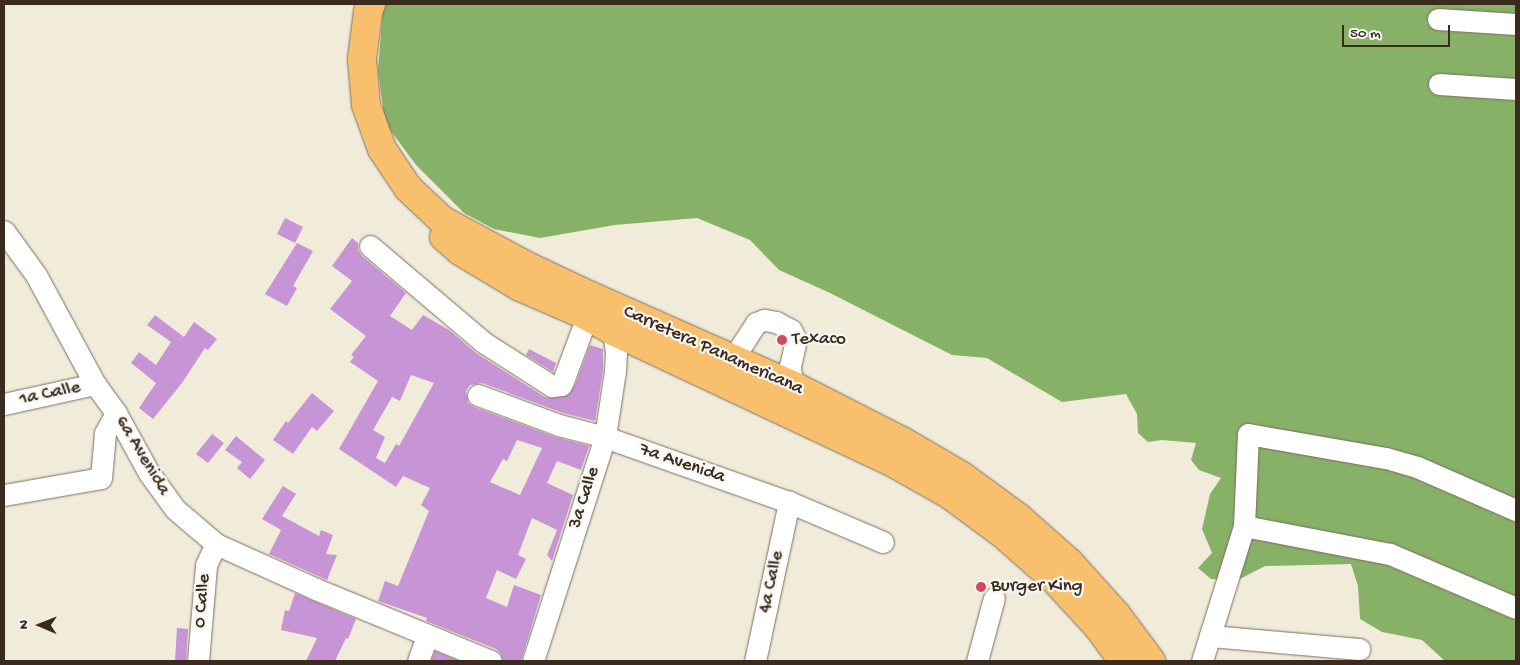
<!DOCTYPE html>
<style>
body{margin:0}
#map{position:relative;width:1520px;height:665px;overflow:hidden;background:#f1ecda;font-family:"Gochi Hand",sans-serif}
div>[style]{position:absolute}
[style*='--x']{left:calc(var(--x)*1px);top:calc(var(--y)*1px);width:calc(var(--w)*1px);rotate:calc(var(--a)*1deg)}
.forest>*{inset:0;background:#88b168}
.building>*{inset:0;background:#c795d6}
.roads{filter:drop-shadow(0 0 1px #7b6e60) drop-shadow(0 0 1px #7b6e60)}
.minor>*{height:21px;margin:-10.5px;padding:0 10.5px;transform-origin:10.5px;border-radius:10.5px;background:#fff}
.highway>*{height:28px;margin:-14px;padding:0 14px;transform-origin:14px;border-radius:14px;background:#f8bf6c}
.dots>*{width:14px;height:14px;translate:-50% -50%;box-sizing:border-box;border:2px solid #f6f6f2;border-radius:50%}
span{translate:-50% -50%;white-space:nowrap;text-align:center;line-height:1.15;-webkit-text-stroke:4.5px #f6f6f2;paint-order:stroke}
.poi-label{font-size:19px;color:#3b2a1e}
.left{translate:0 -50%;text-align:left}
.street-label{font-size:19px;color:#3b2a1e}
.frame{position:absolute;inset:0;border:5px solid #3b2a1e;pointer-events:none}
.north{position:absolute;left:15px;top:600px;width:50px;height:50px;-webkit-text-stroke:4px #f6f6f2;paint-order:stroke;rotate:271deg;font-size:14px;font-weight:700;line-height:20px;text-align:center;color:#3b2a1e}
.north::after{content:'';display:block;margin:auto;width:18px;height:22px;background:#3b2a1e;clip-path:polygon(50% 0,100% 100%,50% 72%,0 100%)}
.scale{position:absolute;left:1342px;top:25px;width:108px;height:22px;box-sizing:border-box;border:2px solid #3b2a1e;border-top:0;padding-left:6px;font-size:15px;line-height:18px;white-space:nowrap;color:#3b2a1e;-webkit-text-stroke:4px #f6f6f2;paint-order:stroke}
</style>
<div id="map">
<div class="forest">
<div style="clip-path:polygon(387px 4px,1516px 4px,1516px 661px,1445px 661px,1422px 640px,1382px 632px,1360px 619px,1358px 586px,1351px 564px,1265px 566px,1236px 581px,1211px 579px,1198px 568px,1212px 553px,1202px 529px,1210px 494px,1221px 478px,1199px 470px,1191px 460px,1196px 443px,1162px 440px,1148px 442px,1138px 433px,1137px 414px,1126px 394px,1062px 402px,987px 358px,952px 355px,830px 293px,779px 270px,750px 240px,697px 218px,615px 225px,540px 238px,494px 229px,464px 213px,416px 165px,385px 123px,378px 70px,383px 9px)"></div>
</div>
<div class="building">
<div style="clip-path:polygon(285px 218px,303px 227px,295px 243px,277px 234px)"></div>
<div style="clip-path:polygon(evenodd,352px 238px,358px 243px,358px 250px,362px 256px,406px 293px,390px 316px,412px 330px,423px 315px,449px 330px,476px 353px,545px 397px,553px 398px,568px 395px,575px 385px,590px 345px,603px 349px,603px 370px,595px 421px,563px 413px,482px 383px,470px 385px,466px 391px,468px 403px,474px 407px,555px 437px,589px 446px,581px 470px,557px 461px,547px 483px,573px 495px,552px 561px,547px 555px,557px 530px,532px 518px,518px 555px,526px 559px,516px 579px,497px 570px,486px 598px,507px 607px,514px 585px,541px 595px,521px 661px,503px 661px,501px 654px,496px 649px,426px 621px,427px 618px,378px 601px,385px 581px,398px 586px,429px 511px,421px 505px,430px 488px,403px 476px,396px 487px,339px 449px,378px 381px,350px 362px,354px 357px,351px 355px,366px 336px,330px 309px,352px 281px,332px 266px,352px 238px,411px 375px,434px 383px,399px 446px,396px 444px,385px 463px,376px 458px,385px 437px,373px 430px,392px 397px,400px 401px,411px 375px,352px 238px,517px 440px,542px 448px,520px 495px,490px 482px,503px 459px,507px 461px,517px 440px)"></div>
<div style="clip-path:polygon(297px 243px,313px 251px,293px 286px,297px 288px,287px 306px,265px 294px)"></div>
<div style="clip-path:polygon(155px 315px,184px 337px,194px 322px,217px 339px,208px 350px,205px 348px,182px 383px,153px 419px,139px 408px,156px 383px,131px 363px,139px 352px,156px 365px,171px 342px,147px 325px)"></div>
<div style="clip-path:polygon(529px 349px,556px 363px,553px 372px,526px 355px)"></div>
<div style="clip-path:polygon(312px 393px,334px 411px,317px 431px,312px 427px,293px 454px,273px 440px,286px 421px,288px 423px)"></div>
<div style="clip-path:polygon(212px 434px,224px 443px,208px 463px,196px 454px)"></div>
<div style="clip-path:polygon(236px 436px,265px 460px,250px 479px,237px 468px,242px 462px,225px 450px)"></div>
<div style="clip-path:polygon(283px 486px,296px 494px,282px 516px,319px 536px,321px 530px,333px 535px,326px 554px,337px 555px,327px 580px,269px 554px,281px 530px,262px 519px)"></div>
<div style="clip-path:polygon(295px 593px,356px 619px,348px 639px,346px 638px,335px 661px,306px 661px,317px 638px,281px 630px,285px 610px,289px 611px)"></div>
<div style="clip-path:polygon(177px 628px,188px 629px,186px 661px,175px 661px)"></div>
<div style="clip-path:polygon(435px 651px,459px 661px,431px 661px)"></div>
</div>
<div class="roads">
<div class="minor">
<div style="--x:1438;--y:19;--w:78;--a:3.7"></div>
<div style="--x:1439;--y:84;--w:77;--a:3.7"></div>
<div style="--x:4;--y:231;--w:54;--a:54"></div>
<div style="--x:36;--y:275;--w:124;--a:61.6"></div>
<div style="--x:95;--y:384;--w:36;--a:54"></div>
<div style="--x:116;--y:413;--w:68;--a:61.2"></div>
<div style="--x:149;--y:473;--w:44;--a:54.2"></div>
<div style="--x:175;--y:509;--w:54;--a:40.5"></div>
<div style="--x:216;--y:544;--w:110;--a:24.2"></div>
<div style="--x:316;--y:589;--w:189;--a:22.4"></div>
<div style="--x:370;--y:246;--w:148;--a:40.3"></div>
<div style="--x:483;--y:342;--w:82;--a:32.5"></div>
<div style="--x:552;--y:386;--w:9;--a:-6"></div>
<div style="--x:561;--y:385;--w:4;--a:-63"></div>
<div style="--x:563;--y:381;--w:69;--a:-69.7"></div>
<div style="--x:732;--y:360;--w:44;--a:-57"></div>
<div style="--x:756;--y:323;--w:9;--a:-21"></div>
<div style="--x:764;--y:320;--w:12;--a:9"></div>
<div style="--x:776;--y:322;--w:17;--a:28"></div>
<div style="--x:791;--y:330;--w:11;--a:63"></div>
<div style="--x:796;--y:340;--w:27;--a:103"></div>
<div style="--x:790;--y:366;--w:19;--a:84"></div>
<div style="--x:478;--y:395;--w:86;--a:20.3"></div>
<div style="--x:559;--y:425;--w:48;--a:14.6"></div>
<div style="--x:605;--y:437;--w:195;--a:19.5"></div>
<div style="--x:789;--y:502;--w:102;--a:23.1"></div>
<div style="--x:4;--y:404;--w:93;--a:-12.4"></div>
<div style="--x:4;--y:495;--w:98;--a:-9.9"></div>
<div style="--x:101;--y:478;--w:45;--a:-84.9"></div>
<div style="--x:105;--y:433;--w:23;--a:-61"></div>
<div style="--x:1244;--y:526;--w:149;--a:10.9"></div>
<div style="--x:1390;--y:554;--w:137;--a:23.2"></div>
<div style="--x:1210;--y:636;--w:150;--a:5"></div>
<div style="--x:198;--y:661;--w:96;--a:-85.2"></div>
<div style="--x:206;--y:565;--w:23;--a:-65"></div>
<div style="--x:418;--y:661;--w:27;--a:-70"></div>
<div style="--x:533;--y:661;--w:235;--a:-72.2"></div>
<div style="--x:605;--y:437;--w:67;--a:-81.4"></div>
<div style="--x:615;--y:371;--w:19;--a:-87"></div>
<div style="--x:616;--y:352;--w:21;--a:-98"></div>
<div style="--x:755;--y:661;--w:163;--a:-77.9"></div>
<div style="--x:977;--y:661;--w:65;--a:-74.9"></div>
<div style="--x:1202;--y:661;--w:141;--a:-72.7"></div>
<div style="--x:1244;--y:526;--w:92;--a:-87.5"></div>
<div style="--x:1248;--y:434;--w:140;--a:9.9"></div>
<div style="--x:1386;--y:458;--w:32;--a:16"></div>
<div style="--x:1417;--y:467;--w:108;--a:23.5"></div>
</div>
<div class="highway">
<div style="--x:371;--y:4;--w:9;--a:111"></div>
<div style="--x:368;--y:12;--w:47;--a:97.3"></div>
<div style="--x:362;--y:59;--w:46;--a:85"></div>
<div style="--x:366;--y:105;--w:47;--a:70"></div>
<div style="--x:382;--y:149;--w:47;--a:56.3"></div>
<div style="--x:408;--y:188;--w:47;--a:43.3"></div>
<div style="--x:442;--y:220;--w:99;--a:28.4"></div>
<div style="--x:529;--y:267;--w:68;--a:25.1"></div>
<div style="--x:591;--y:296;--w:220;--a:23.9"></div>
<div style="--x:792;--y:385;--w:126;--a:27"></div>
<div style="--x:904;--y:442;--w:67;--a:30.4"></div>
<div style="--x:962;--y:476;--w:69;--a:36.2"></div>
<div style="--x:1018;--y:517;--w:69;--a:41.5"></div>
<div style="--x:1070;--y:563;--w:69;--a:48"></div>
<div style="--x:1116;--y:614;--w:59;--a:53.3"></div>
<div style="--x:444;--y:237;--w:21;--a:41"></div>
<div style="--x:460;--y:251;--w:70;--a:31"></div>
<div style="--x:520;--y:287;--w:73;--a:23.4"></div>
<div style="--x:587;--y:316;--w:30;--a:30"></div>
<div style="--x:613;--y:331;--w:308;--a:25.2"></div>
<div style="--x:892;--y:462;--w:67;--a:29.6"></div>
<div style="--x:950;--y:495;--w:67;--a:36.5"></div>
<div style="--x:1004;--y:535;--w:67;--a:41.3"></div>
<div style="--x:1054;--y:579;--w:67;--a:47.4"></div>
<div style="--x:1099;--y:628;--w:41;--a:54"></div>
</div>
</div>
<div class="dots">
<div style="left:782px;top:340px;background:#d1495b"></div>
<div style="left:981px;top:587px;background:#d1495b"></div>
</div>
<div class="poi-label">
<span class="left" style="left:792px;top:340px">Texaco</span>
<span class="left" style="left:991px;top:587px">Burger King</span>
</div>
<div class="street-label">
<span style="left:713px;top:351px;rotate:24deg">Carretera Panamericana</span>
<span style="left:50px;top:394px;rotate:-12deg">1a Calle</span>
<span style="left:142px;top:456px;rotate:59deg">6a Avenida</span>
<span style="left:682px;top:464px;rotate:19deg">7a Avenida</span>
<span style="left:585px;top:498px;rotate:-72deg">3a Calle</span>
<span style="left:772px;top:582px;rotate:-78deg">4a Calle</span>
<span style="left:203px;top:601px;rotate:-85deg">0 Calle</span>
</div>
<div class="frame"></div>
<div class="north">N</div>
<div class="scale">50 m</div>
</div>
